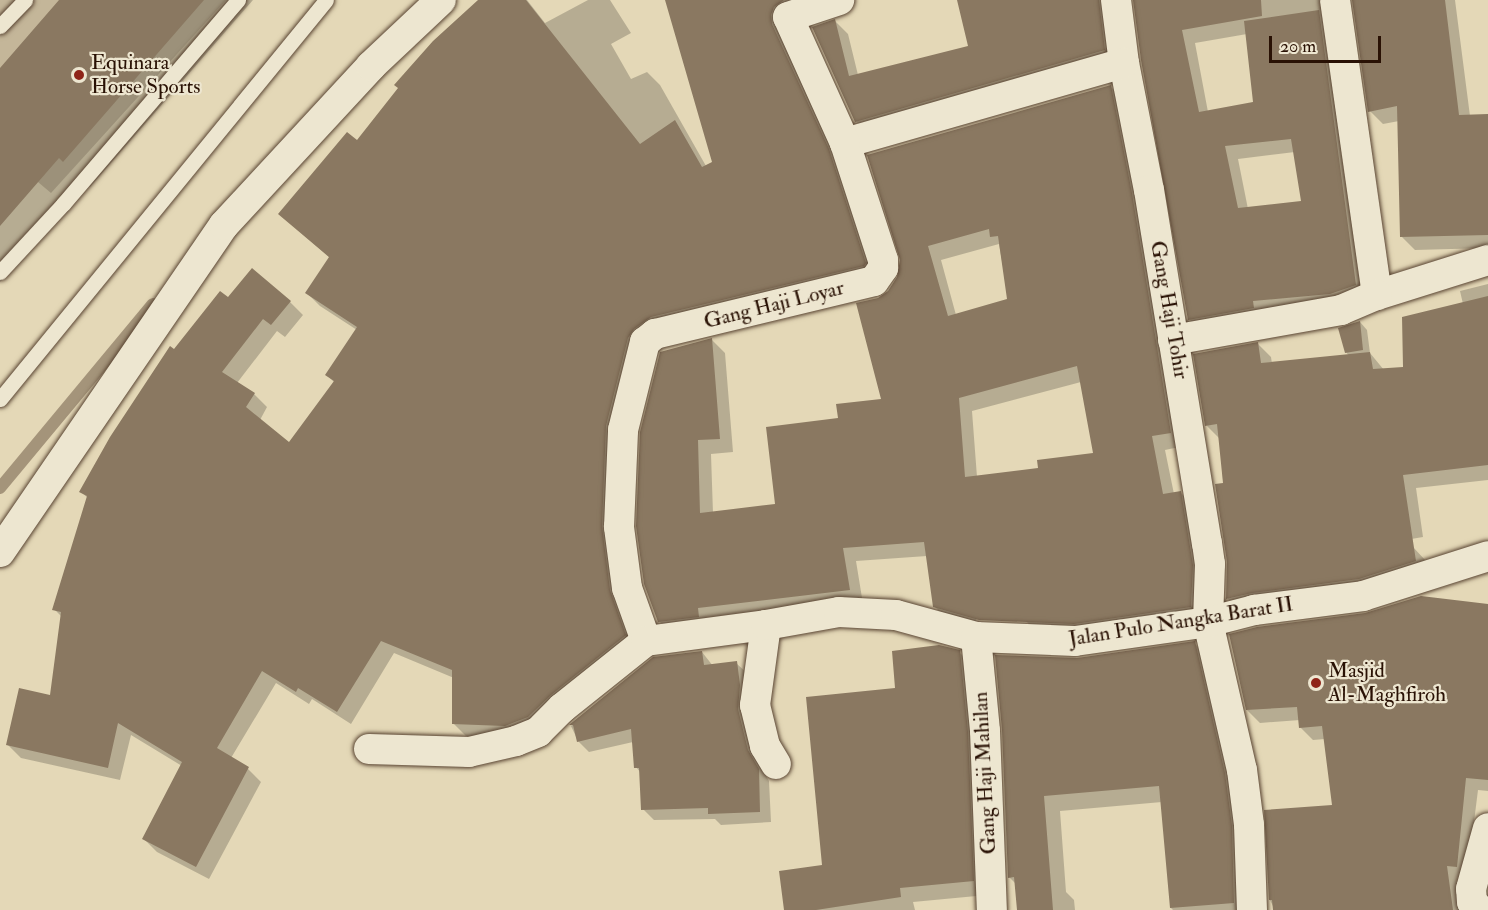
<!DOCTYPE html>
<style>
body{margin:0}
#map{position:relative;width:1488px;height:910px;overflow:hidden;background:#e4d8b7;font-family:"IM FELL Double Pica",serif}
div>[style]{position:absolute}
[style*='--x']{left:calc(var(--x)*1px);top:calc(var(--y)*1px);width:calc(var(--w)*1px);rotate:calc(var(--a)*1deg)}
.green>*{inset:0;background:#c4b699}
.shadow>*{inset:0;background:#0003}
.stream>*{height:12px;margin:-6px;padding:0 6px;transform-origin:6px;border-radius:6px;background:#a4947a}
.building>*{inset:0;background:#8a7861}
.roads{filter:drop-shadow(0 0 2px #584331) drop-shadow(0 0 2px #584331)}
.service>*{height:15px;margin:-7.5px;padding:0 7.5px;transform-origin:7.5px;border-radius:7.5px;background:#ede6d0}
.minor>*{height:30px;margin:-15px;padding:0 15px;transform-origin:15px;border-radius:15px;background:#ede6d0}
.dots>*{width:16px;height:16px;translate:-50% -50%;box-sizing:border-box;border:3px solid #ede6d0;border-radius:50%}
span{translate:-50% -50%;white-space:nowrap;text-align:center;line-height:1.15;-webkit-text-stroke:4.5px #ede6d0;paint-order:stroke}
.poi-label{font-size:21px;color:#291104}
.left{translate:0 -50%;text-align:left}
.street-label{font-size:21px;color:#291104}
.scale{position:absolute;left:1269px;top:36px;width:112px;height:27px;box-sizing:border-box;border:3px solid #291104;border-top:0;padding-left:8px;font-size:18px;line-height:21px;white-space:nowrap;color:#291104;-webkit-text-stroke:4px #ede6d0;paint-order:stroke}
</style>
<div id="map">
<div class="green">
<div style="clip-path:polygon(0 0,226px 0,51px 193px,0 150px)"></div>
</div>
<div class="shadow">
<div style="clip-path:polygon(61px 0,253px 0,90px 187px,86px 183px,0 282px,0 71px)"></div>
<div style="clip-path:polygon(482px 0,527px 0,545px 23px,588px 0,610px 0,631px 33px,611px 44px,631px 79px,647px 72px,660px 85px,706px 166px,714px 163px,666px 0,836px 0,795px 14px,878px 276px,664px 330px,619px 440px,638px 649px,519px 738px,466px 736px,453px 723px,454px 678px,394px 653px,351px 724px,312px 699px,309px 704px,276px 683px,231px 758px,248px 769px,261px 782px,209px 879px,157px 852px,144px 839px,182px 766px,131px 735px,120px 780px,21px 758px,8px 745px,51px 697px,62px 617px,54px 609px,88px 498px,81px 492px,174px 351px,228px 299px,290px 302px,303px 315px,285px 337px,277px 331px,237px 383px,254px 394px,267px 407px,260px 420px,290px 444px,335px 383px,327px 375px,357px 330px,320px 306px,307px 293px,330px 258px,280px 214px,357px 142px)"></div>
<div style="clip-path:polygon(959px 0,1118px 0,1117px 63px,869px 135px,856px 121px,835px 21px,848px 34px,858px 75px,969px 47px)"></div>
<div style="clip-path:polygon(evenodd,1135px 0,1340px 0,1368px 298px,1202px 332px,1189px 319px,1135px 0,1247px 34px,1255px 103px,1208px 112px,1195px 43px,1247px 34px,1135px 0,1295px 152px,1302px 203px,1248px 209px,1238px 159px,1295px 152px)"></div>
<div style="clip-path:polygon(1354px 0,1455px 0,1470px 116px,1488px 116px,1488px 248px,1415px 250px,1402px 237px,1399px 121px,1383px 124px,1370px 111px)"></div>
<div style="clip-path:polygon(evenodd,1110px 86px,1124px 100px,1184px 446px,1165px 450px,1174px 494px,1180px 492px,1194px 506px,1205px 620px,1039px 635px,1026px 621px,975px 604px,977px 629px,949px 621px,935px 607px,927px 556px,856px 561px,863px 604px,673px 635px,659px 621px,712px 340px,725px 353px,733px 452px,711px 454px,713px 513px,777px 505px,839px 420px,883px 400px,879px 299px,889px 292px,899px 278px,902px 260px,1110px 86px,999px 244px,1009px 301px,956px 315px,941px 260px,999px 244px,1110px 86px,1081px 382px,1095px 454px,1040px 470px,977px 477px,972px 411px,1081px 382px)"></div>
<div style="clip-path:polygon(1488px 284px,1488px 480px,1416px 488px,1423px 537px,1388px 543px,1413px 547px,1426px 561px,1428px 574px,1241px 612px,1228px 599px,1229px 561px,1220px 439px,1207px 426px,1258px 344px,1271px 357px,1272px 364px,1349px 356px,1346px 352px,1360px 322px,1367px 330px,1370px 353px,1384px 370px,1405px 368px,1463px 304px,1460px 291px)"></div>
<div style="clip-path:polygon(1488px 606px,1488px 791px,1478px 790px,1463px 910px,1275px 910px,1270px 900px,1334px 806px,1325px 739px,1313px 740px,1300px 727px,1300px 720px,1260px 723px,1247px 710px)"></div>
<div style="clip-path:polygon(1194px 643px,1210px 659px,1250px 910px,1173px 910px,1171px 908px,1162px 802px,1060px 811px,1066px 892px,1074px 900px,1075px 910px,1019px 910px,1017px 885px,1009px 877px,1078px 660px)"></div>
<div style="clip-path:polygon(702px 652px,713px 666px,736px 663px,748px 674px,759px 763px,769px 781px,771px 822px,721px 825px,715px 819px,654px 820px,643px 809px,641px 773px,636px 767px,633px 742px,589px 752px,578px 741px,571px 726px,654px 659px)"></div>
<div style="clip-path:polygon(959px 652px,974px 667px,987px 895px,913px 902px,915px 910px,786px 910px,824px 866px,897px 689px)"></div>
</div>
<div class="stream">
<div style="--x:0;--y:488;--w:239;--a:-50.3"></div>
</div>
<div class="building">
<div style="clip-path:polygon(59px 0,204px 0,63px 162px,59px 158px,0 226px,0 68px)"></div>
<div style="clip-path:polygon(478px 0,526px 0,640px 144px,675px 120px,702px 167px,712px 162px,665px 0,784px 0,774px 7px,771px 15px,772px 24px,829px 149px,866px 263px,864px 266px,651px 317px,634px 329px,628px 338px,606px 426px,602px 526px,610px 590px,626px 635px,551px 695px,528px 717px,505px 726px,452px 724px,452px 670px,381px 641px,337px 712px,298px 688px,296px 692px,262px 671px,217px 748px,249px 767px,196px 867px,142px 839px,182px 762px,118px 723px,108px 768px,6px 745px,19px 688px,50px 695px,61px 612px,52px 610px,87px 496px,79px 492px,110px 437px,170px 346px,174px 349px,220px 291px,228px 297px,252px 268px,291px 301px,271px 325px,263px 319px,222px 372px,255px 393px,246px 407px,289px 442px,334px 381px,325px 375px,357px 327px,305px 293px,329px 257px,278px 214px,347px 132px,357px 140px,398px 88px,394px 85px,433px 41px)"></div>
<div style="clip-path:polygon(957px 0,1099px 0,1105px 50px,855px 122px,812px 27px,835px 19px,849px 76px,968px 46px)"></div>
<div style="clip-path:polygon(evenodd,1133px 0,1261px 0,1262px 16px,1182px 30px,1199px 112px,1253px 102px,1244px 21px,1319px 10px,1356px 285px,1330px 294px,1253px 301px,1254px 308px,1188px 320px,1141px 60px,1133px 0,1291px 139px,1301px 201px,1238px 208px,1225px 146px,1291px 139px)"></div>
<div style="clip-path:polygon(1352px 0,1445px 0,1459px 115px,1488px 114px,1488px 235px,1400px 237px,1397px 106px,1368px 112px)"></div>
<div style="clip-path:polygon(evenodd,1111px 85px,1132px 193px,1171px 433px,1152px 436px,1163px 494px,1181px 491px,1193px 565px,1191px 607px,1074px 624px,979px 620px,933px 607px,924px 542px,843px 548px,850px 590px,698px 608px,699px 617px,658px 622px,644px 584px,636px 526px,640px 432px,660px 352px,712px 338px,720px 439px,698px 440px,700px 513px,775px 504px,766px 427px,838px 418px,836px 404px,881px 399px,856px 303px,878px 298px,888px 291px,897px 277px,900px 260px,867px 155px,1111px 85px,989px 229px,990px 237px,998px 236px,1007px 299px,948px 316px,928px 246px,989px 229px,1111px 85px,1077px 366px,1093px 453px,1037px 460px,1038px 468px,965px 477px,959px 398px,1077px 366px)"></div>
<div style="clip-path:polygon(1488px 296px,1488px 465px,1403px 475px,1416px 561px,1359px 579px,1252px 593px,1226px 599px,1227px 562px,1215px 484px,1223px 483px,1217px 424px,1205px 426px,1193px 354px,1258px 342px,1261px 363px,1370px 352px,1373px 369px,1403px 367px,1402px 317px)"></div>
<div style="clip-path:polygon(1360px 321px,1363px 350px,1345px 353px,1338px 328px)"></div>
<div style="clip-path:polygon(1421px 596px,1488px 604px,1488px 780px,1466px 778px,1457px 867px,1447px 866px,1453px 910px,1273px 910px,1272px 900px,1269px 900px,1264px 810px,1332px 805px,1322px 726px,1299px 728px,1297px 707px,1246px 710px,1229px 634px,1257px 627px,1365px 613px)"></div>
<div style="clip-path:polygon(1195px 641px,1225px 773px,1232px 826px,1234px 903px,1170px 908px,1159px 786px,1044px 796px,1053px 910px,1017px 910px,1014px 877px,1008px 878px,1002px 730px,995px 655px,1077px 658px)"></div>
<div style="clip-path:polygon(939px 645px,960px 650px,968px 732px,974px 881px,900px 888px,901px 897px,816px 910px,784px 910px,779px 871px,822px 865px,806px 697px,895px 688px,892px 651px)"></div>
<div style="clip-path:polygon(702px 651px,704px 665px,737px 661px,740px 685px,738px 709px,748px 750px,759px 769px,760px 812px,708px 814px,708px 808px,641px 810px,639px 768px,634px 768px,631px 729px,577px 742px,573px 725px,569px 725px,653px 657px)"></div>
</div>
<div class="roads">
<div class="service">
<div style="--x:0;--y:26;--w:36;--a:-46"></div>
<div style="--x:0;--y:272;--w:93;--a:-47.2"></div>
<div style="--x:63;--y:204;--w:269;--a:-49.4"></div>
<div style="--x:0;--y:399;--w:515;--a:-50.75"></div>
</div>
<div class="minor">
<div style="--x:1116;--y:0;--w:64;--a:82.8"></div>
<div style="--x:1124;--y:63;--w:129;--a:78.9"></div>
<div style="--x:1149;--y:190;--w:358;--a:80.7"></div>
<div style="--x:1207;--y:543;--w:21;--a:82"></div>
<div style="--x:1210;--y:564;--w:58;--a:92"></div>
<div style="--x:1208;--y:622;--w:152;--a:77.1"></div>
<div style="--x:1242;--y:770;--w:55;--a:82.7"></div>
<div style="--x:1249;--y:825;--w:85;--a:88"></div>
<div style="--x:1335;--y:0;--w:298;--a:81.9"></div>
<div style="--x:1377;--y:295;--w:116;--a:-17.5"></div>
<div style="--x:845;--y:143;--w:290;--a:-16"></div>
<div style="--x:1173;--y:340;--w:171;--a:-10.1"></div>
<div style="--x:1341;--y:310;--w:39;--a:-23"></div>
<div style="--x:0;--y:552;--w:396;--a:-55.6"></div>
<div style="--x:224;--y:225;--w:217;--a:-47.2"></div>
<div style="--x:371;--y:66;--w:96;--a:-43.3"></div>
<div style="--x:766;--y:625;--w:81;--a:97.8"></div>
<div style="--x:755;--y:705;--w:42;--a:76.3"></div>
<div style="--x:765;--y:746;--w:21;--a:59"></div>
<div style="--x:976;--y:637;--w:94;--a:84.5"></div>
<div style="--x:985;--y:731;--w:179;--a:87.8"></div>
<div style="--x:646;--y:641;--w:56;--a:-109.7"></div>
<div style="--x:627;--y:588;--w:62;--a:-97.5"></div>
<div style="--x:619;--y:527;--w:97;--a:-87.6"></div>
<div style="--x:623;--y:430;--w:91;--a:-76"></div>
<div style="--x:645;--y:342;--w:13;--a:-39"></div>
<div style="--x:655;--y:334;--w:225;--a:-13.6"></div>
<div style="--x:874;--y:281;--w:16;--a:-55"></div>
<div style="--x:883;--y:268;--w:8;--a:-90"></div>
<div style="--x:883;--y:260;--w:123;--a:-108"></div>
<div style="--x:845;--y:143;--w:138;--a:-114.3"></div>
<div style="--x:788;--y:17;--w:54;--a:-18.4"></div>
<div style="--x:369;--y:749;--w:100;--a:1.7"></div>
<div style="--x:469;--y:752;--w:48;--a:-13.2"></div>
<div style="--x:516;--y:741;--w:24;--a:-22"></div>
<div style="--x:538;--y:732;--w:34;--a:-45"></div>
<div style="--x:562;--y:708;--w:107;--a:-38.6"></div>
<div style="--x:646;--y:641;--w:121;--a:-7.6"></div>
<div style="--x:766;--y:625;--w:74;--a:-10.1"></div>
<div style="--x:839;--y:612;--w:57;--a:3"></div>
<div style="--x:896;--y:615;--w:83;--a:15.4"></div>
<div style="--x:976;--y:637;--w:99;--a:2.3"></div>
<div style="--x:1075;--y:641;--w:134;--a:-8.1"></div>
<div style="--x:1208;--y:622;--w:48;--a:-14.6"></div>
<div style="--x:1254;--y:610;--w:110;--a:-7.3"></div>
<div style="--x:1363;--y:596;--w:131;--a:-17.7"></div>
<div style="--x:1480;--y:910;--w:11;--a:-135"></div>
<div style="--x:1472;--y:902;--w:13;--a:-94"></div>
<div style="--x:1471;--y:889;--w:63;--a:-74.4"></div>
</div>
</div>
<div class="dots">
<div style="left:79px;top:75px;background:#8f2418"></div>
<div style="left:1316px;top:683px;background:#8f2418"></div>
</div>
<div class="poi-label">
<span class="left" style="left:91px;top:75px">Equinara<br>Horse Sports</span>
<span class="left" style="left:1328px;top:683px">Masjid<br>Al-Maghfiroh</span>
</div>
<div class="street-label">
<span style="left:774px;top:305px;rotate:-14deg">Gang Haji Loyar</span>
<span style="left:1169px;top:310px;rotate:80deg">Gang Haji Tohir</span>
<span style="left:1181px;top:622px;rotate:-9deg">Jalan Pulo Nangka Barat II</span>
<span style="left:985px;top:773px;rotate:-93deg">Gang Haji Mahilan</span>
</div>
<div class="scale">20 m</div>
</div>
